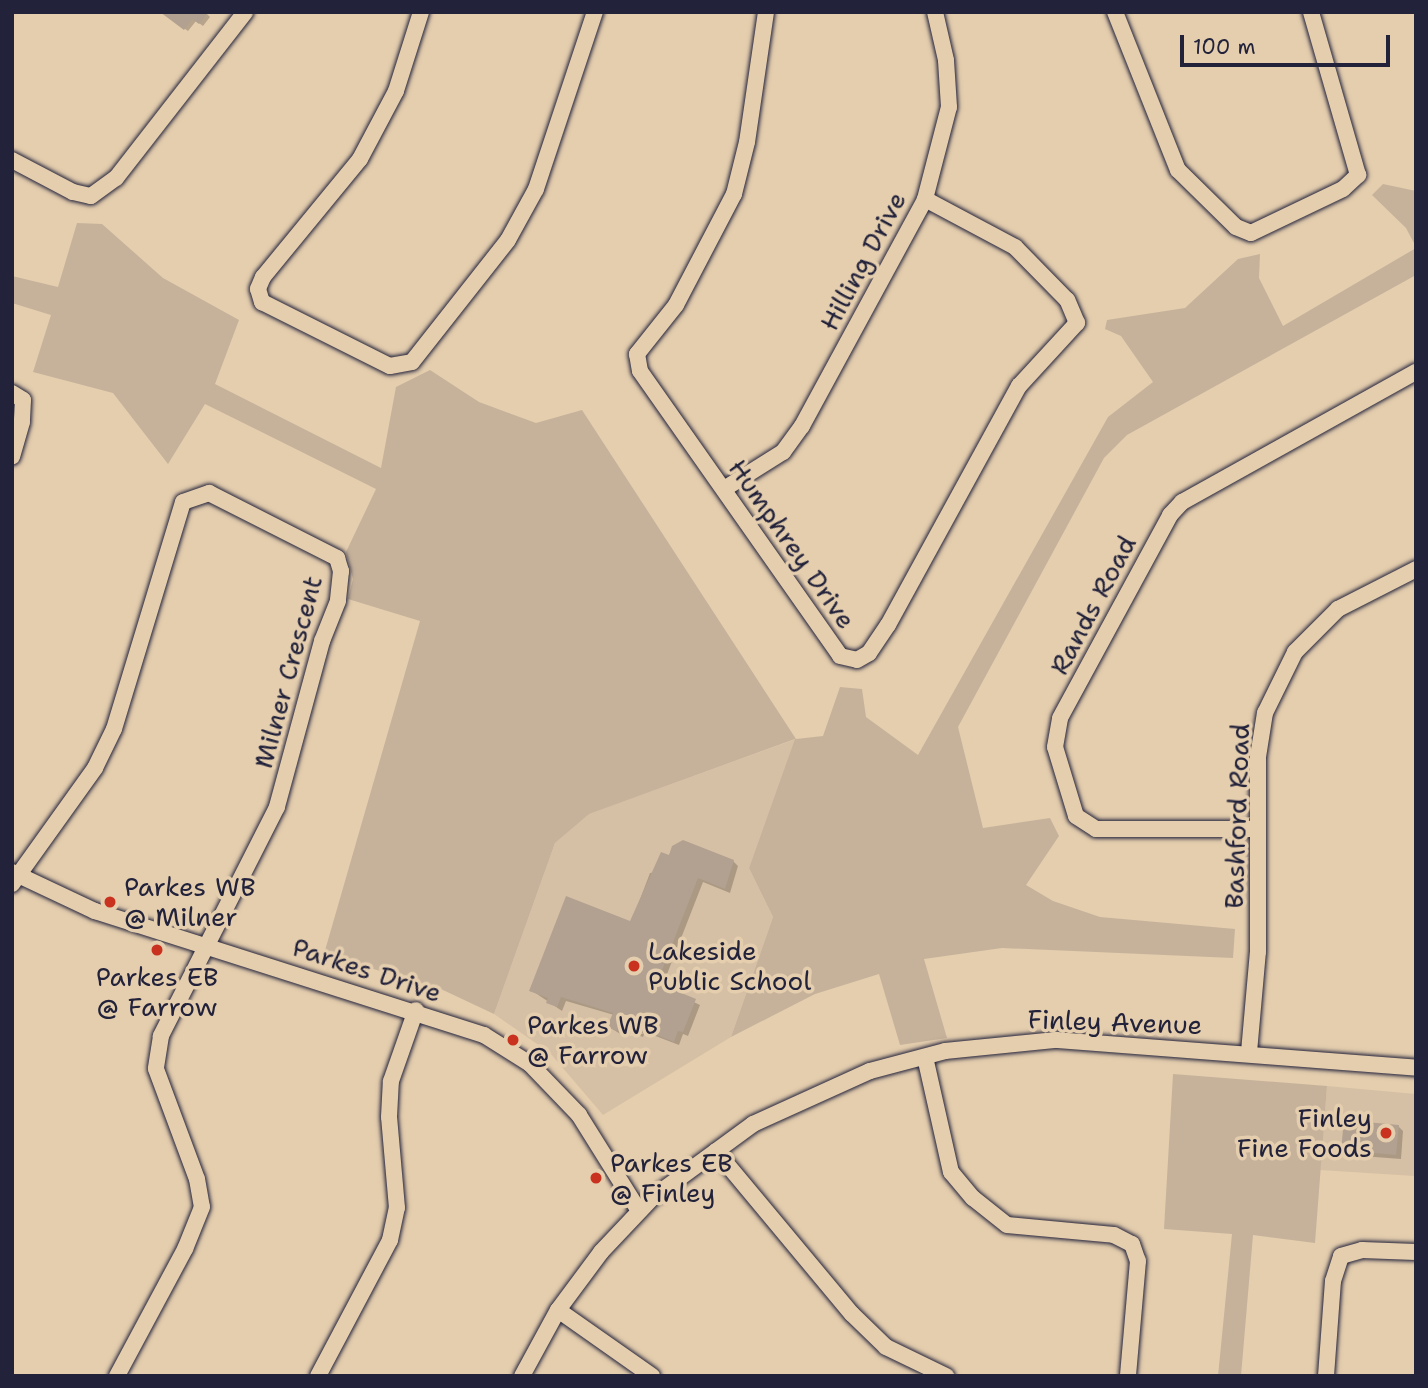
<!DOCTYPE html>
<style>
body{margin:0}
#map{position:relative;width:1428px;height:1388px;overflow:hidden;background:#e5ceae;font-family:"Shantell Sans",sans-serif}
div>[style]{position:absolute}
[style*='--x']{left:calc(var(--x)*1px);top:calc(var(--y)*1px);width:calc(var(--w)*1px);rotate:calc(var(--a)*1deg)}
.built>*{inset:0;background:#d6c0a5}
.green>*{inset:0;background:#c6b29b}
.shadow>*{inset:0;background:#0003}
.building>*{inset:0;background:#b2a190}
.roads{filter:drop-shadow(0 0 2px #22223b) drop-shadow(0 0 2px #22223b)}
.minor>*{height:16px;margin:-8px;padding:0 8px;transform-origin:8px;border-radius:8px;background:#e5ceae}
.dots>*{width:19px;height:19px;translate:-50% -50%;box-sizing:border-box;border:4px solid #e5ceae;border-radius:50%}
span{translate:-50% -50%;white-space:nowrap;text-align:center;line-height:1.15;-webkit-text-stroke:7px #e5ceae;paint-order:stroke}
.street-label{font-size:26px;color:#22223b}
.poi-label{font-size:26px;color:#22223b}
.left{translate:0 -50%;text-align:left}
.right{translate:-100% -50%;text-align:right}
.frame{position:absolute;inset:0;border:14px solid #22223b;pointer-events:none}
.scale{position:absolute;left:1180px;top:35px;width:210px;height:32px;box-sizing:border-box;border:4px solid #22223b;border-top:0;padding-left:9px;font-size:21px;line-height:24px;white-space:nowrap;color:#22223b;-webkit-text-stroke:5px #e5ceae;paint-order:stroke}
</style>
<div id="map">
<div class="built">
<div style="clip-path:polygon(796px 739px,749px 868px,773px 917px,731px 1037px,603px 1115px,550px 1053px,494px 1014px,555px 843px,588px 814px)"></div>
<div style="clip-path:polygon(1327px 1086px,1416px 1094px,1414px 1176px,1320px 1170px)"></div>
</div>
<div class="green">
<div style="clip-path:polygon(1383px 184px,1416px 191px,1416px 247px,1406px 228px,1372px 195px)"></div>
<div style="clip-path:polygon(77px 223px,102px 224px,163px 278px,239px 320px,215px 384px,381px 468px,396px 387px,430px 370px,479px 402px,536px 423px,582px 410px,796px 739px,823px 736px,840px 687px,862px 689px,866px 717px,918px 755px,1108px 417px,1153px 382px,1121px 336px,1105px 329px,1107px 320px,1185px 308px,1238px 259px,1260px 254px,1259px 278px,1283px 326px,1416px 248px,1416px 275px,1127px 435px,1104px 458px,958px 727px,983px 828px,1050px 818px,1059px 836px,1026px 885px,1053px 901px,1100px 917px,1235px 929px,1233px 958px,1002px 948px,924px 959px,947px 1038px,900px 1045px,879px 974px,815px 994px,731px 1037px,773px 917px,749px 868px,795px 739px,589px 814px,555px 843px,494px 1014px,443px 990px,324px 954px,420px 621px,348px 599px,353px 579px,346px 552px,376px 489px,205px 404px,168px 464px,113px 393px,33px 372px,51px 315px,12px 303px,12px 276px,58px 287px)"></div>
<div style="clip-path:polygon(1173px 1074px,1327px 1086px,1315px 1243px,1253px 1235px,1241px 1376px,1218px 1376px,1232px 1234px,1164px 1229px)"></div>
</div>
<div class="shadow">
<div style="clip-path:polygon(205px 12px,210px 17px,203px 26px,196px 21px,188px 31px,167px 16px)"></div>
<div style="clip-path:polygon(733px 861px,738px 866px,730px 893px,703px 882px,662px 987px,700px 1005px,688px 1036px,683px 1034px,679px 1045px,645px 1032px,643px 1037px,624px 1030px,622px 1035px,609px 1027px,614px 1015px,566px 1001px,562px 1011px,531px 990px,631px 923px,650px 873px)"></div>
<div style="clip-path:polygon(1398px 1126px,1403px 1131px,1401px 1159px,1348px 1155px,1343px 1150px)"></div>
</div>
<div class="building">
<div style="clip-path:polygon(160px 12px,208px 12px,199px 24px,192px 19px,184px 30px)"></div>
<div style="clip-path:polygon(683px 840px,734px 860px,725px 889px,698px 878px,657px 983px,696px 999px,683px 1032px,678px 1031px,674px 1042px,640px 1028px,638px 1033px,619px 1026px,617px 1031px,607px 1027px,613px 1013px,561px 997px,557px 1007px,546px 1003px,548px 998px,529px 991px,566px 896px,630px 921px,661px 852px,669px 855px,672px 846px)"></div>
<div style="clip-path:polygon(1344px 1120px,1399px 1125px,1396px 1155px,1341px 1150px)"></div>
</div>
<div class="roads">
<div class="minor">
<div style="--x:421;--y:12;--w:83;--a:107.6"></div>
<div style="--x:396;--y:91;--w:77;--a:117.9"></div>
<div style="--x:360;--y:159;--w:153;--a:129.4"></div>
<div style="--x:263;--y:277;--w:13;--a:113"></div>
<div style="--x:258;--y:289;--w:14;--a:73"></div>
<div style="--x:262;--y:302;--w:143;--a:26.6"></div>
<div style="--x:390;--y:366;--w:22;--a:-10"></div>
<div style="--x:412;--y:362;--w:155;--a:-51.8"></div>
<div style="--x:508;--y:240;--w:58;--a:-61.2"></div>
<div style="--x:536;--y:189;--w:187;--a:-71.6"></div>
<div style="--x:766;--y:12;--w:131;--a:98.3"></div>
<div style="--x:747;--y:142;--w:54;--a:104"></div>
<div style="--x:734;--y:194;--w:125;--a:117.6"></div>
<div style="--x:676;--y:305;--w:63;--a:128.5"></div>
<div style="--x:637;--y:354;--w:17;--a:80"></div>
<div style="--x:640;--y:371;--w:348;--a:54.9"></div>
<div style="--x:840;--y:656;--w:17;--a:13"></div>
<div style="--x:857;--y:660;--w:14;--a:-30"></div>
<div style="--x:869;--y:653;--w:34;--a:-56"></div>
<div style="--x:888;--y:625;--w:273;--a:-61.3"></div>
<div style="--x:1019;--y:386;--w:86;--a:-47.4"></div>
<div style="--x:1077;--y:323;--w:25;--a:-113"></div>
<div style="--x:1067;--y:300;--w:74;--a:-134.5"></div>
<div style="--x:1015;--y:247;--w:102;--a:-151.9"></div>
<div style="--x:1115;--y:12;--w:170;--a:68.3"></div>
<div style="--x:1178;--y:170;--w:81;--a:44.5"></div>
<div style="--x:1236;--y:227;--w:16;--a:22"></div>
<div style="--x:1251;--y:233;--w:102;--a:-25.6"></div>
<div style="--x:1343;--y:189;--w:21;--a:-43"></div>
<div style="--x:1358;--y:175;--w:170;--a:-106.1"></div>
<div style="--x:12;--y:160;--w:69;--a:27.7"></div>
<div style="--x:73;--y:192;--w:18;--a:13"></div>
<div style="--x:91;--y:196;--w:31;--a:-36"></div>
<div style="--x:116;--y:178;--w:210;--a:-52.1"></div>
<div style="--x:12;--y:393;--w:13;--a:32"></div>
<div style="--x:23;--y:400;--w:22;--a:93"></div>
<div style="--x:22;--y:422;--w:36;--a:106"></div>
<div style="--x:724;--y:489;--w:70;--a:-32.1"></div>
<div style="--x:783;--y:452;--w:32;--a:-54"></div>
<div style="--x:802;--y:426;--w:258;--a:-61.5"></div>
<div style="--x:925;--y:199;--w:95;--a:-75.4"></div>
<div style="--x:949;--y:107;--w:47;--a:-93.7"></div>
<div style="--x:946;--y:60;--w:49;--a:-102.9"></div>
<div style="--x:1258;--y:829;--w:162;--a:180"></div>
<div style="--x:1096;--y:829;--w:24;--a:-147"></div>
<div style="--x:1076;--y:816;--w:72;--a:-106.9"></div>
<div style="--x:1055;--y:747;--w:29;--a:-80"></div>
<div style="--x:1060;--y:718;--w:231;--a:-61.5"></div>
<div style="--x:1170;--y:515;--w:18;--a:-47"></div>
<div style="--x:1182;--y:502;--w:268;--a:-29.1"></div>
<div style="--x:12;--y:872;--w:92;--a:25.2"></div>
<div style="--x:95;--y:911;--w:408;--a:17.7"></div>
<div style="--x:484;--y:1035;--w:54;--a:32.2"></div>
<div style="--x:530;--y:1064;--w:71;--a:46.1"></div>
<div style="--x:579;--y:1115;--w:113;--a:58"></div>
<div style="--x:12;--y:884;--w:143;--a:-54.4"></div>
<div style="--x:95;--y:768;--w:43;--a:-64"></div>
<div style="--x:114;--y:729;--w:237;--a:-73.1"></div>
<div style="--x:183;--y:502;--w:28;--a:-19"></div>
<div style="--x:209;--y:493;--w:144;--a:26.9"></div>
<div style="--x:337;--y:558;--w:14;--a:73"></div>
<div style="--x:341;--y:571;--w:30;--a:96"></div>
<div style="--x:338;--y:601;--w:43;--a:111.8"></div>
<div style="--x:322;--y:641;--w:172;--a:105.2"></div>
<div style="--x:277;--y:807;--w:257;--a:116.9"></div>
<div style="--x:161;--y:1036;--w:33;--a:99"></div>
<div style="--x:156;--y:1069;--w:117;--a:69.6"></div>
<div style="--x:197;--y:1179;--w:28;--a:80"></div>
<div style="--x:202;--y:1207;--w:45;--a:112"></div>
<div style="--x:185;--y:1249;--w:144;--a:118.2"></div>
<div style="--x:1249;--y:1052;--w:100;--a:-84.9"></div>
<div style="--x:1258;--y:952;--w:195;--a:-90"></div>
<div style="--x:1258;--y:757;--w:45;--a:-81"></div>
<div style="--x:1265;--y:713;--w:68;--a:-63.8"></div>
<div style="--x:1295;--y:652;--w:61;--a:-45"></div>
<div style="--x:1338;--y:609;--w:88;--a:-27.1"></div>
<div style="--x:925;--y:1057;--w:118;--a:77.3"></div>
<div style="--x:951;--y:1172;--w:34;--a:50"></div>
<div style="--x:973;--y:1198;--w:43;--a:38.5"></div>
<div style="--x:1007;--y:1225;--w:107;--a:5.3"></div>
<div style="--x:1114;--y:1235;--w:20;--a:27"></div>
<div style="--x:1132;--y:1244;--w:18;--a:71"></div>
<div style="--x:1138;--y:1261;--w:115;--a:95"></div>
<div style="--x:716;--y:1151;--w:212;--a:50.2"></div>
<div style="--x:852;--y:1314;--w:47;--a:44.1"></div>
<div style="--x:886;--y:1347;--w:67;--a:25.8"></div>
<div style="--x:558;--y:1310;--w:115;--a:35.1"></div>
<div style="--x:318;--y:1376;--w:154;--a:-62.1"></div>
<div style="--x:390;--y:1240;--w:33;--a:-78"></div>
<div style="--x:397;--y:1208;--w:91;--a:-95"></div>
<div style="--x:389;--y:1117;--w:36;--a:-87"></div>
<div style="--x:391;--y:1081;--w:75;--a:-70.6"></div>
<div style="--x:522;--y:1376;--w:75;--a:-61.4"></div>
<div style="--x:558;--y:1310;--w:72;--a:-53.4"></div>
<div style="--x:601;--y:1252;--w:74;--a:-46.6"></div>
<div style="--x:652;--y:1198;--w:125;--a:-36.2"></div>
<div style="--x:753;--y:1124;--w:128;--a:-24.4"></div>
<div style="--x:870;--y:1071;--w:78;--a:-14.9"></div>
<div style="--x:945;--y:1051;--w:112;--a:-5.7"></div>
<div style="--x:1056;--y:1040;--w:361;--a:4.4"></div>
<div style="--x:1326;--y:1376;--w:95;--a:-85.8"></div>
<div style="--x:1333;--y:1281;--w:26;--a:-72"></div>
<div style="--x:1341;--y:1256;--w:22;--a:-16"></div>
<div style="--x:1362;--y:1250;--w:54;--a:2.1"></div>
</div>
</div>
<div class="dots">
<div style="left:110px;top:902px;background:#c8321e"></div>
<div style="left:157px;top:950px;background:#c8321e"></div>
<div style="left:634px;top:966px;background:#c8321e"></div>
<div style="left:513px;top:1040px;background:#c8321e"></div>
<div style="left:1386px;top:1133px;background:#c8321e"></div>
<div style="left:596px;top:1178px;background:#c8321e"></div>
</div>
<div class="street-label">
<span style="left:863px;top:261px;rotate:-62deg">Hilling Drive</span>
<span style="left:792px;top:544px;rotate:55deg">Humphrey Drive</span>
<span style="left:1093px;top:605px;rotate:-62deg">Rands Road</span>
<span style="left:288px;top:672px;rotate:-75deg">Milner Crescent</span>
<span style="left:1237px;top:816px;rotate:-88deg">Bashford Road</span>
<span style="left:367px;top:970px;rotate:18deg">Parkes Drive</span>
<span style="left:1115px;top:1022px;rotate:2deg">Finley Avenue</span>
</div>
<div class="poi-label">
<span class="left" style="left:124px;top:902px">Parkes WB<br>@ Milner</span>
<span class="left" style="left:648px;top:966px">Lakeside<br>Public School</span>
<span style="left:157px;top:992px">Parkes EB<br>@ Farrow</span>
<span class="left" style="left:527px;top:1040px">Parkes WB<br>@ Farrow</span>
<span class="right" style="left:1372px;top:1133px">Finley<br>Fine Foods</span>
<span class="left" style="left:610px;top:1178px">Parkes EB<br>@ Finley</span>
</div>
<div class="frame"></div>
<div class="scale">100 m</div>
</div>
